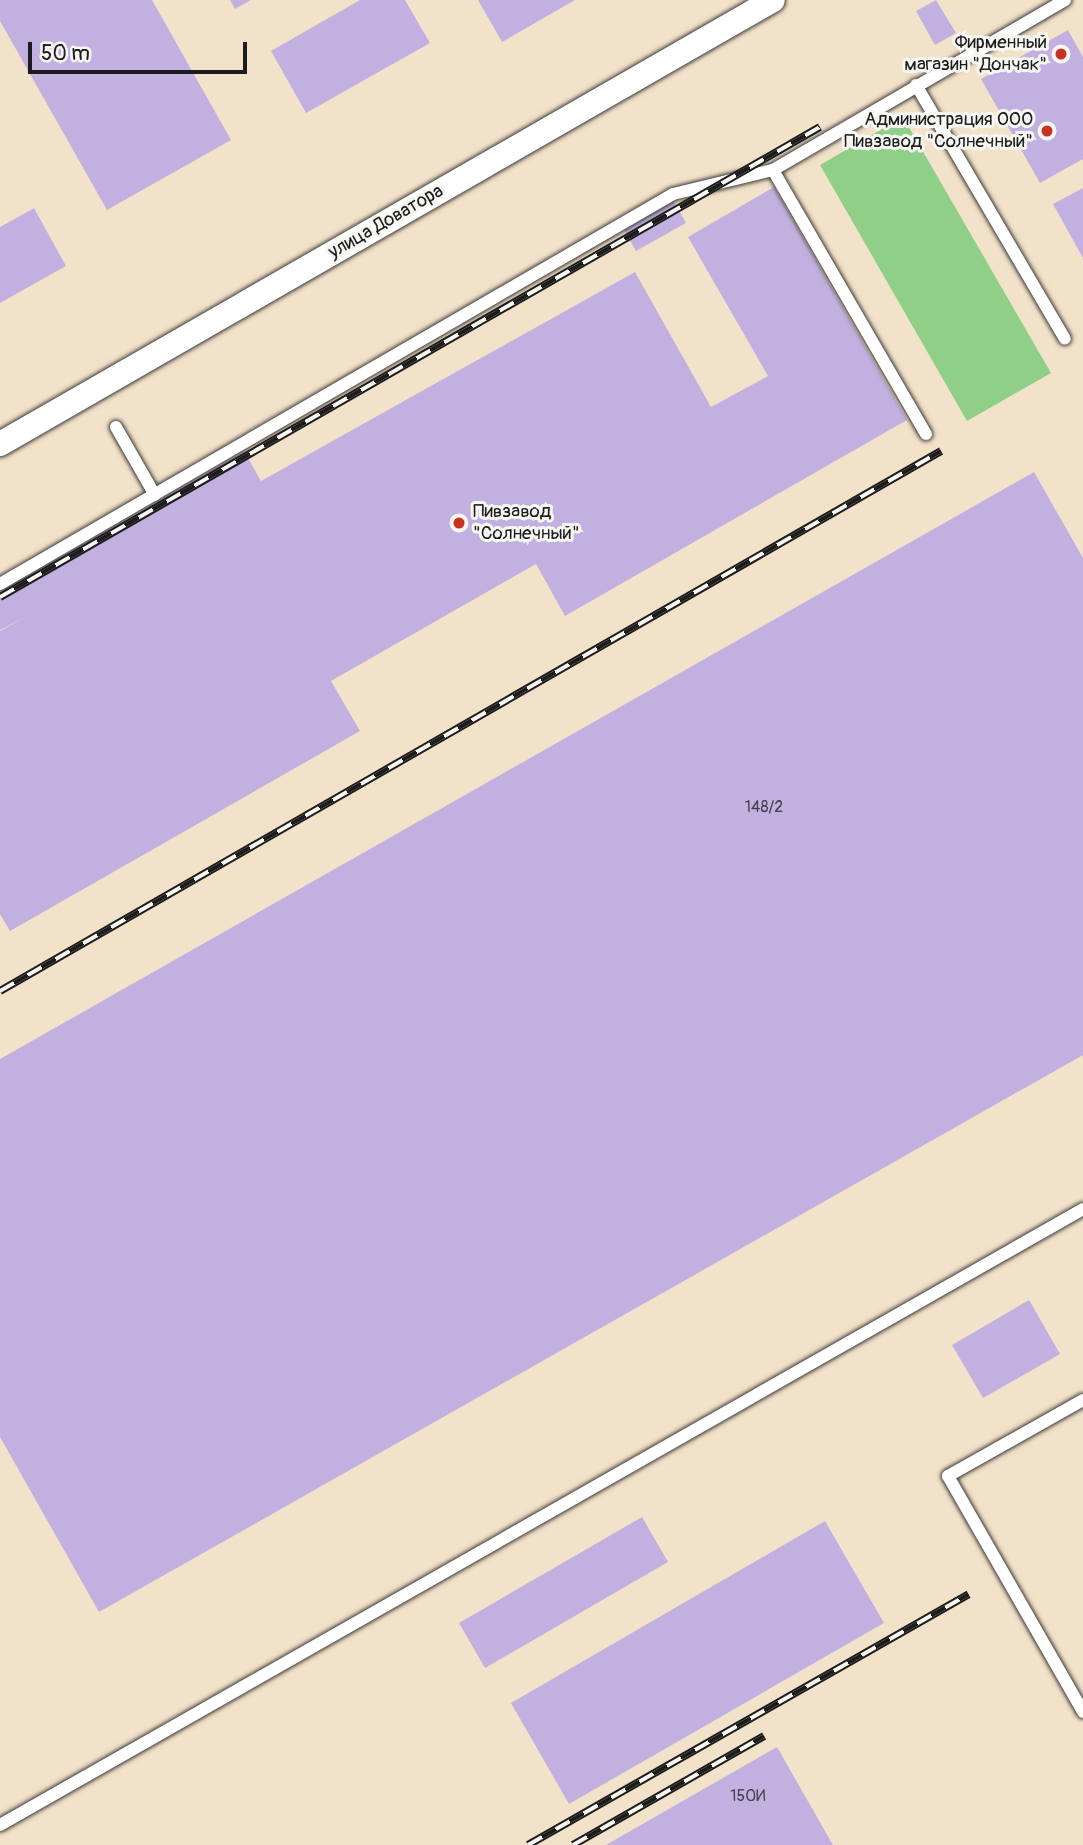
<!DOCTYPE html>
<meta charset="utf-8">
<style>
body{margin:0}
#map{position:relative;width:1083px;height:1845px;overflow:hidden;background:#f3e2ca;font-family:Pangolin,sans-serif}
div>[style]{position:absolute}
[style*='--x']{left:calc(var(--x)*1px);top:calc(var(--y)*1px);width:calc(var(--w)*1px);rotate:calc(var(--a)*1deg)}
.green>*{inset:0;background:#8fcf87}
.building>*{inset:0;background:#c2b1e0}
.roads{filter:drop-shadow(0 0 2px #3c3a36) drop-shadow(0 0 2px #3c3a36)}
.lane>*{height:12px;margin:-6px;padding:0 6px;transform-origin:6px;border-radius:6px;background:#fff}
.street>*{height:24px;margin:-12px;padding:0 12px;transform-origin:12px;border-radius:12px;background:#fff}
.rail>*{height:8px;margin-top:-4px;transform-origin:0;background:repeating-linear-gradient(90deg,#f6f6f2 0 16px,#1c1c1c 0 32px);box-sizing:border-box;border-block:2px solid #1c1c1c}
.dots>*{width:19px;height:19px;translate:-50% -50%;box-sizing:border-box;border:4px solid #f6f6f2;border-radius:50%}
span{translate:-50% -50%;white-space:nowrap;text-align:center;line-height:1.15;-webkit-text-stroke:6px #f6f6f2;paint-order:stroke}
.number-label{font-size:16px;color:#46414d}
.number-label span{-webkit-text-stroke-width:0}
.poi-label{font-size:19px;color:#1c1c1c}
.right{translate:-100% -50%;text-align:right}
.left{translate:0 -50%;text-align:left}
.street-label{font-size:19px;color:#1c1c1c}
.scale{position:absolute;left:28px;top:42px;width:219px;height:32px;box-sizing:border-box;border:4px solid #1c1c1c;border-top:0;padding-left:9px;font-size:21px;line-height:24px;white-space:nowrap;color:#1c1c1c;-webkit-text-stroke:5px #f6f6f2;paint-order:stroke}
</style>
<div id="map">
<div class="green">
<div style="clip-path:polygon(903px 117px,1051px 373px,967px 421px,820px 165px)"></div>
</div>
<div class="building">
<div style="clip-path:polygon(0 0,152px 0,231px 140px,107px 210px,0 21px)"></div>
<div style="clip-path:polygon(230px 0,251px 0,235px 9px)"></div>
<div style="clip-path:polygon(360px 0,405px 0,430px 43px,306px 113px,271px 51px)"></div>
<div style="clip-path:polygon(478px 0,575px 0,502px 42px)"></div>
<div style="clip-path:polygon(936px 0,956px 33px,935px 45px,916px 11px)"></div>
<div style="clip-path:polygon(1068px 30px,1083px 57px,1083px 159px,1040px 183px,981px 79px)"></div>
<div style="clip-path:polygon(774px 187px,907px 420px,565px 616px,536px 564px,331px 681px,360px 731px,10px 931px,0 914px,0 631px,25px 617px,0 630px,0 591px,244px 451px,261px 481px,635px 272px,711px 407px,768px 376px,688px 237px)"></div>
<div style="clip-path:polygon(1083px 188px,1083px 258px,1053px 204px)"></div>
<div style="clip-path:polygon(673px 200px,686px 223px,636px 251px,623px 228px)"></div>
<div style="clip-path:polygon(34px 208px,66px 266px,0 303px,0 227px)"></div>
<div style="clip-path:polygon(1034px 472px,1083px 558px,1083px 1055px,99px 1612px,0 1437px,0 1059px)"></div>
<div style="clip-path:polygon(1029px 1300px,1060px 1354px,983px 1398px,952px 1345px)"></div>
<div style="clip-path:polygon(642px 1517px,668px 1562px,485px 1668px,459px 1623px)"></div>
<div style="clip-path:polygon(825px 1521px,884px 1623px,569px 1804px,511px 1703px)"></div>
<div style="clip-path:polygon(777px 1747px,833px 1845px,606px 1845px)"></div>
</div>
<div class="roads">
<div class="lane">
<div style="--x:916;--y:85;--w:294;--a:59.6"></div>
<div style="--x:116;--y:427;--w:78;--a:60.2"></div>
<div style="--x:926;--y:434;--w:305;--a:-120.1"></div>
<div style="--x:773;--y:170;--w:338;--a:-30.2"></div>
<div style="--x:0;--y:584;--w:778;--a:-30.09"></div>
<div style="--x:673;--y:194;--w:103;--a:-13.5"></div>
<div style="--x:1083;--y:1400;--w:155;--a:150.6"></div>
<div style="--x:948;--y:1476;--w:272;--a:60.2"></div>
<div style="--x:0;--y:1825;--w:1246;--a:-29.63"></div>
</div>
<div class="street">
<div style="--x:0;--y:444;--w:891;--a:-29.87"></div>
</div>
</div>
<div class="rail">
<div style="--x:0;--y:597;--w:945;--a:-29.82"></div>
<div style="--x:0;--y:991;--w:1085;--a:-29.85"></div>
<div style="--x:528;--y:1845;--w:507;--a:-29.65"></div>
<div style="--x:573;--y:1845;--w:220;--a:-29.7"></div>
</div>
<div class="dots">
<div style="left:1061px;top:54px;background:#c8321e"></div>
<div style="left:1047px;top:131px;background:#c8321e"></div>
<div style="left:459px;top:523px;background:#c8321e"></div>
</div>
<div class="number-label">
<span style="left:764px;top:807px">148/2</span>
<span style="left:748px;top:1796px">150И</span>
</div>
<div class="poi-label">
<span class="right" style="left:1047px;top:54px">Фирменный<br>магазин "Дончак"</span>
<span class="right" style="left:1033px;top:131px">Администрация ООО<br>Пивзавод "Солнечный"</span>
<span class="left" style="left:473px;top:523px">Пивзавод<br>"Солнечный"</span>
</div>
<div class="street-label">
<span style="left:386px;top:222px;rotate:-30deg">улица Доватора</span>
</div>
<div class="scale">50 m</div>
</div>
